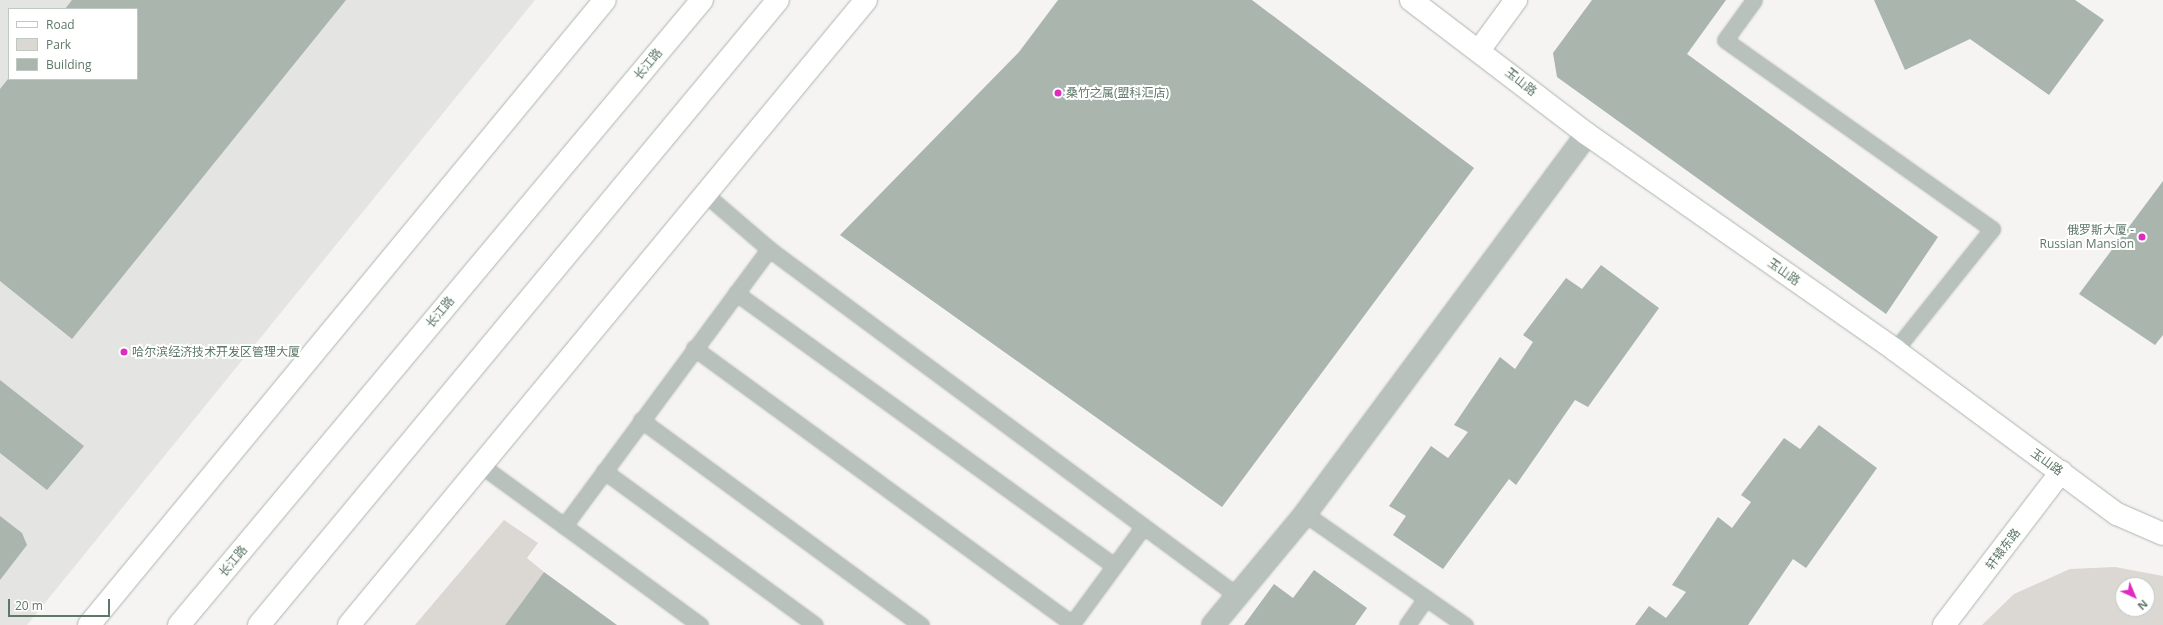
<!DOCTYPE html>
<meta charset="utf-8">
<style>
body{margin:0}
#map{position:relative;width:2163px;height:625px;overflow:hidden;background:#f6f3f3;font-family:"Open Sans","Noto Sans SC",sans-serif}
div>[style]{position:absolute}
[style*='--x']{left:calc(var(--x)*1px);top:calc(var(--y)*1px);width:calc(var(--w)*1px);rotate:calc(var(--a)*1deg)}
.built>*{inset:0;background:#e4e4e2}
.green>*{inset:0;background:#dbd7d2}
.building>*{inset:0;background:#a9b5ad}
.roads{filter:drop-shadow(0 0 1px #aab6af) drop-shadow(0 0 1px #aab6af)}
.lane>*{height:15px;margin:-7.5px;padding:0 7.5px;transform-origin:7.5px;border-radius:7.5px;background:#b8c1bb}
.street>*{height:22px;margin:-11px;padding:0 11px;transform-origin:11px;border-radius:11px;background:#b8c1bb}
.secondary>*{height:22px;margin:-11px;padding:0 11px;transform-origin:11px;border-radius:11px;background:#fff}
.primary>*{height:22px;margin:-11px;padding:0 11px;transform-origin:11px;border-radius:11px;background:#fff}
.dots>*{width:11px;height:11px;translate:-50% -50%;box-sizing:border-box;border:2px solid #fff;border-radius:50%}
span{translate:-50% -50%;white-space:nowrap;text-align:center;line-height:1.15;-webkit-text-stroke:4px #fff;paint-order:stroke}
.street-label{font-size:12px;color:#5e7867}
.poi-label{font-size:12px;color:#5e7867}
.left{translate:0 -50%;text-align:left}
.right{translate:-100% -50%;text-align:right}
.legend{position:absolute;left:8px;top:8px;width:130px;height:72px;box-sizing:border-box;background:#fff;border:1px solid #bfc9c2;margin:0;padding:5px 7px;list-style:none;font-size:12px;color:#5e7867}
.legend li{display:flex;align-items:center;gap:8px;height:20px}
.legend b{width:20px;border:1px solid #bfc9c2}
.north{position:absolute;left:2115px;top:577px;width:40px;height:40px;box-sizing:border-box;background:#fff;border:1px solid #bfc9c2;border-radius:50%;rotate:136deg;font-size:11px;font-weight:700;line-height:16px;text-align:center;color:#5e7867}
.north::after{content:'';display:block;margin:auto;width:14px;height:18px;background:#de2bc1;clip-path:polygon(50% 0,100% 100%,50% 72%,0 100%)}
.scale{position:absolute;left:8px;top:599px;width:102px;height:18px;box-sizing:border-box;border:2px solid #5e7867;border-top:0;padding-left:5px;font-size:12px;line-height:14px;white-space:nowrap;color:#5e7867;-webkit-text-stroke:3px #fff;paint-order:stroke}
</style>
<div id="map">
<div class="built">
<div style="clip-path:polygon(evenodd,0 0,535px 0,27px 625px,0 625px,0 0,9px 9px,137px 9px,137px 79px,9px 79px,9px 9px)"></div>
</div>
<div class="green">
<div style="clip-path:polygon(504px 520px,538px 543px,527px 558px,544px 572px,505px 625px,415px 625px)"></div>
<div style="clip-path:polygon(evenodd,2115px 567px,2163px 576px,2163px 625px,1982px 625px,2014px 594px,2070px 569px,2115px 567px,2123px 585px,2147px 585px,2147px 609px,2123px 609px,2123px 585px)"></div>
</div>
<div class="building">
<div style="clip-path:polygon(72px 0,346px 0,72px 339px,0 281px,0 89px,8px 79px,137px 79px,137px 9px,65px 9px)"></div>
<div style="clip-path:polygon(1058px 0,1252px 0,1474px 168px,1222px 507px,840px 235px,1019px 52px)"></div>
<div style="clip-path:polygon(1592px 0,1726px 0,1687px 54px,1938px 237px,1886px 314px,1557px 77px,1553px 53px)"></div>
<div style="clip-path:polygon(1874px 0,2075px 0,2104px 20px,2049px 95px,1970px 39px,1905px 70px)"></div>
<div style="clip-path:polygon(2163px 181px,2163px 335px,2155px 345px,2079px 294px)"></div>
<div style="clip-path:polygon(1601px 265px,1659px 308px,1588px 407px,1575px 400px,1516px 485px,1509px 479px,1443px 569px,1393px 535px,1406px 516px,1389px 506px,1431px 446px,1448px 458px,1468px 432px,1454px 425px,1500px 357px,1515px 369px,1533px 342px,1523px 335px,1566px 278px,1582px 289px)"></div>
<div style="clip-path:polygon(0 380px,84px 446px,47px 490px,0 453px)"></div>
<div style="clip-path:polygon(1819px 425px,1877px 468px,1806px 568px,1793px 559px,1748px 625px,1635px 625px,1649px 606px,1666px 618px,1686px 592px,1672px 585px,1718px 517px,1732px 528px,1751px 502px,1741px 495px,1784px 438px,1800px 449px)"></div>
<div style="clip-path:polygon(0 516px,22px 533px,27px 545px,0 580px)"></div>
<div style="clip-path:polygon(1314px 570px,1367px 608px,1355px 625px,1244px 625px,1274px 584px,1293px 598px)"></div>
<div style="clip-path:polygon(544px 572px,617px 625px,505px 625px)"></div>
</div>
<div class="roads">
<div class="lane">
<div style="--x:1754;--y:0;--w:49;--a:125.9"></div>
<div style="--x:1725;--y:40;--w:327;--a:35.3"></div>
<div style="--x:1992;--y:229;--w:155;--a:128.7"></div>
<div style="--x:704;--y:193;--w:86;--a:40.7"></div>
<div style="--x:769;--y:249;--w:580;--a:36.51"></div>
<div style="--x:736;--y:293;--w:466;--a:35.8"></div>
<div style="--x:694;--y:348;--w:468;--a:36.1"></div>
<div style="--x:641;--y:420;--w:347;--a:36.2"></div>
<div style="--x:482;--y:466;--w:270;--a:36.1"></div>
<div style="--x:604;--y:471;--w:261;--a:36.1"></div>
<div style="--x:1305;--y:514;--w:195;--a:34.8"></div>
<div style="--x:564;--y:526;--w:345;--a:-53.5"></div>
<div style="--x:1071;--y:625;--w:122;--a:-53.7"></div>
<div style="--x:1407;--y:625;--w:33;--a:-55"></div>
</div>
<div class="street">
<div style="--x:1213;--y:625;--w:144;--a:-50.3"></div>
<div style="--x:1305;--y:514;--w:473;--a:-53.4"></div>
</div>
<div class="secondary">
<div style="--x:1411;--y:0;--w:221;--a:37.3"></div>
<div style="--x:1587;--y:134;--w:376;--a:35"></div>
<div style="--x:1895;--y:350;--w:276;--a:36.5"></div>
<div style="--x:2117;--y:514;--w:50;--a:23.5"></div>
<div style="--x:1480;--y:49;--w:61;--a:-53.7"></div>
<div style="--x:1944;--y:625;--w:193;--a:-52.6"></div>
</div>
<div class="primary">
<div style="--x:89;--y:625;--w:810;--a:-50.46"></div>
<div style="--x:179;--y:625;--w:815;--a:-50.08"></div>
<div style="--x:259;--y:625;--w:812;--a:-50.29"></div>
<div style="--x:349;--y:625;--w:811;--a:-50.4"></div>
</div>
</div>
<div class="dots">
<div style="left:1058px;top:93px;background:#de2bc1"></div>
<div style="left:2142px;top:237px;background:#de2bc1"></div>
<div style="left:124px;top:352px;background:#de2bc1"></div>
</div>
<div class="street-label">
<span style="left:648px;top:64px;rotate:-50deg">长江路</span>
<span style="left:1521px;top:82px;rotate:38deg">玉山路</span>
<span style="left:1784px;top:272px;rotate:35deg">玉山路</span>
<span style="left:440px;top:312px;rotate:-50deg">长江路</span>
<span style="left:2047px;top:462px;rotate:36deg">玉山路</span>
<span style="left:2003px;top:549px;rotate:-53deg">轩辕东路</span>
<span style="left:233px;top:561px;rotate:-50deg">长江路</span>
</div>
<div class="poi-label">
<span class="left" style="left:1066px;top:93px">桑竹之属(盟科汇店)</span>
<span class="right" style="left:2134px;top:237px">俄罗斯大厦 -<br>Russian Mansion</span>
<span class="left" style="left:132px;top:352px">哈尔滨经济技术开发区管理大厦</span>
</div>
<ul class="legend">
<li><b style="height:5px;background:#fff"></b>Road</li>
<li><b style="height:11px;background:#dbd7d2"></b>Park</li>
<li><b style="height:11px;background:#a9b5ad"></b>Building</li>
</ul>
<div class="north">N</div>
<div class="scale">20 m</div>
</div>
